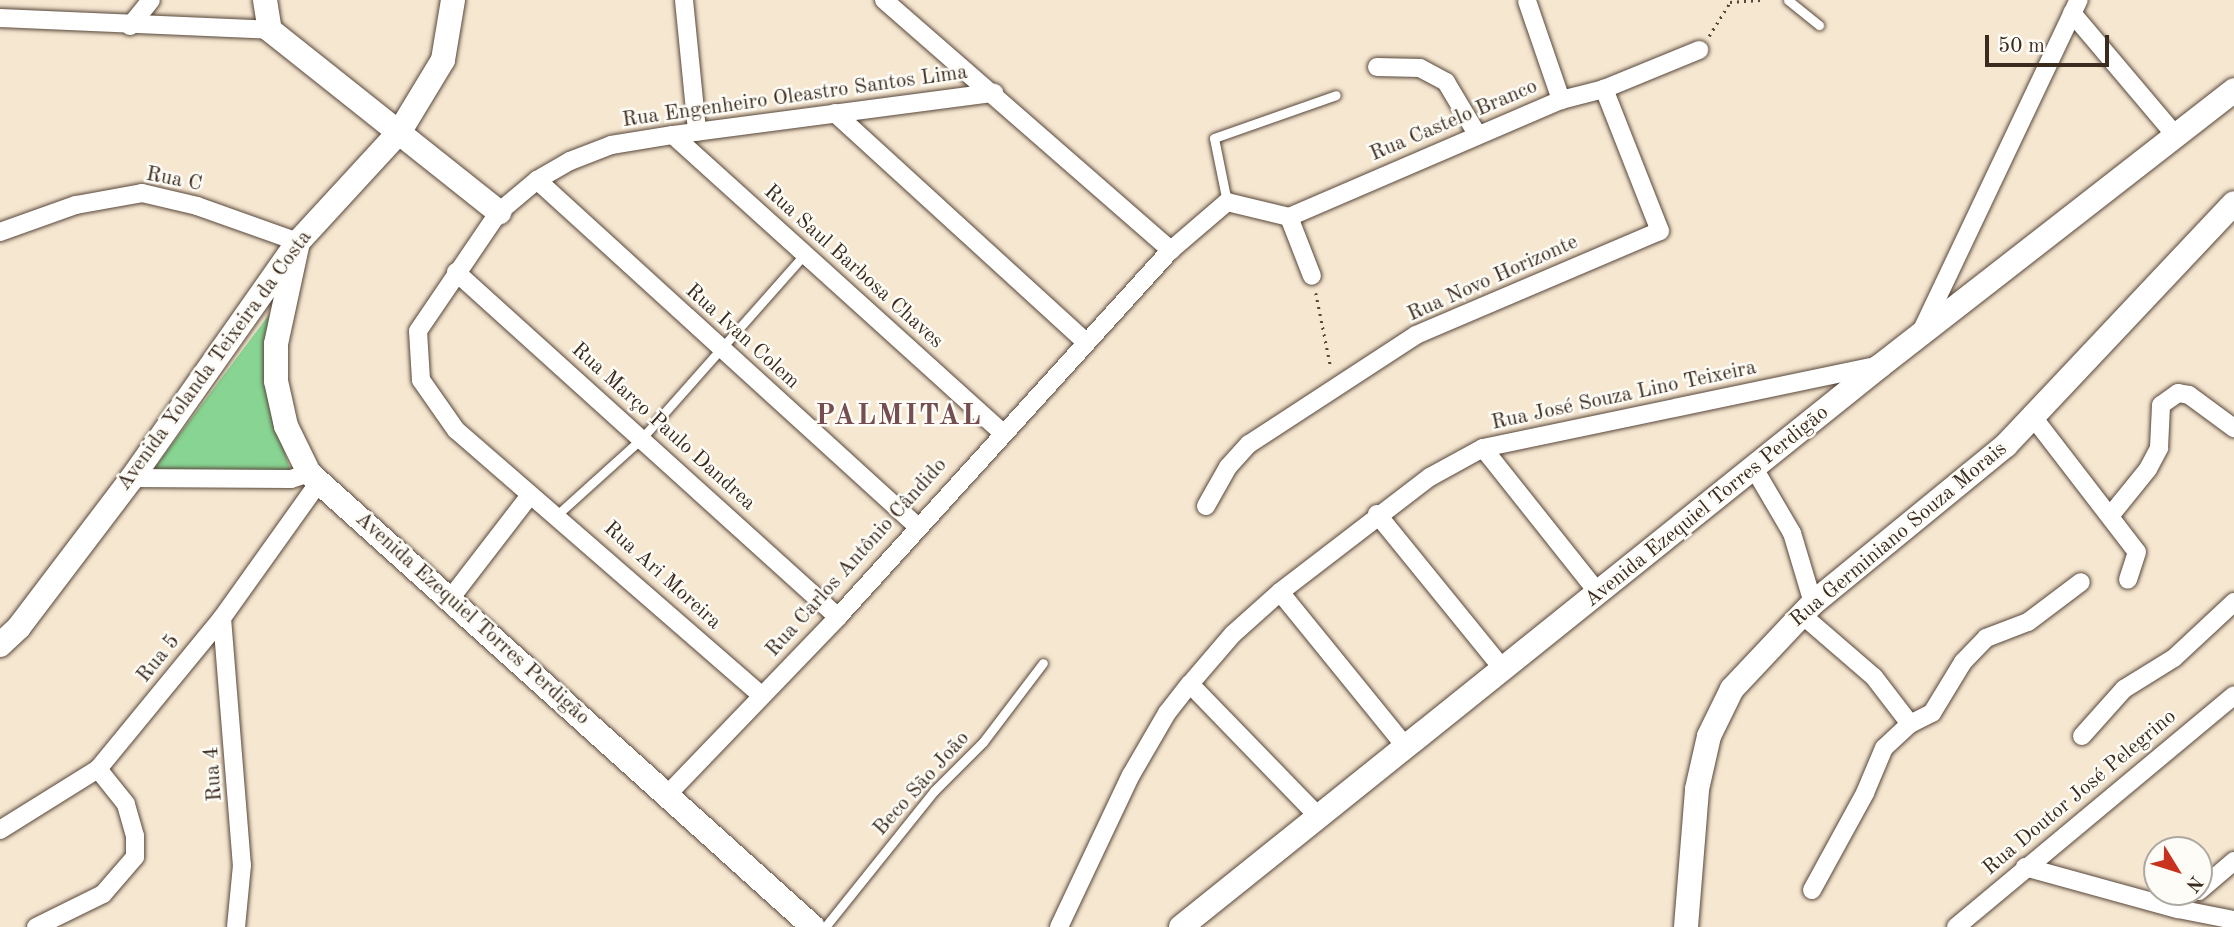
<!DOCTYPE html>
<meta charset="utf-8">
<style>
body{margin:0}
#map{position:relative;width:2234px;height:927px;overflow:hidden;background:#f6e7d1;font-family:"Old Standard TT",serif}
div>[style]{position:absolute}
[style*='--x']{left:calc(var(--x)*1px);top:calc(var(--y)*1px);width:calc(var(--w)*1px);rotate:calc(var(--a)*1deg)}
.green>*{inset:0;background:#88d593}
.path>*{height:2.5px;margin-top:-1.25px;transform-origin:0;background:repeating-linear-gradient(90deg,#574639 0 2px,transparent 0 7px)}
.roads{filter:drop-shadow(0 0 2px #574639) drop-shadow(0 0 2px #574639)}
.lane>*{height:9px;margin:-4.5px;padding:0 4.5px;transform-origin:4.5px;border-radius:4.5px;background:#fff}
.street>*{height:18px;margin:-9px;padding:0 9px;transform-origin:9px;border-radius:9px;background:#fff}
.secondary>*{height:24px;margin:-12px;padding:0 12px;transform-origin:12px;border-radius:12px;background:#fff}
span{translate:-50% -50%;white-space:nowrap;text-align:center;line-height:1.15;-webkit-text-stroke:5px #fdfcf7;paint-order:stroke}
.street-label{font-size:21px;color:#3b2a1e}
.district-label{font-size:28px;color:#754e51;font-weight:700;letter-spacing:2px}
.north{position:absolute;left:2143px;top:836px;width:70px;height:70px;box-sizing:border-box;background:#fdfcf7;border:2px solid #afa8a0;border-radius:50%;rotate:128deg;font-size:19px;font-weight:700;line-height:28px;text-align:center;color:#3b2a1e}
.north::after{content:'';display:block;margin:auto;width:24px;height:32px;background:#c8321e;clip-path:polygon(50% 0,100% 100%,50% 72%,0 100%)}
.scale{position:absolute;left:1985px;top:35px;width:124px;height:32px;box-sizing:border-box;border:4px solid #3b2a1e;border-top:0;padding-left:9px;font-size:21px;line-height:24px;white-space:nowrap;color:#3b2a1e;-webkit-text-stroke:5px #fdfcf7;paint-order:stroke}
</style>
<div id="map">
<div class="green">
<div style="clip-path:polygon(271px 312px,275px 421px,292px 476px,152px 471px)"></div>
</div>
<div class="path">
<div style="--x:1709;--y:36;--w:40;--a:-58"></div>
<div style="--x:1730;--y:2;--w:30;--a:-4"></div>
<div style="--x:1316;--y:293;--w:76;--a:78.7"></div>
</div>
<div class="roads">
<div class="lane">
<div style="--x:1788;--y:0;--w:40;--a:39"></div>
<div style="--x:1227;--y:202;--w:65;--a:-101.5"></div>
<div style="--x:1214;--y:138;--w:129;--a:-19.4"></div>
<div style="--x:558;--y:514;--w:113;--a:-42.1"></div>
<div style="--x:642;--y:438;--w:246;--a:-48.5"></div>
<div style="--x:825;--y:927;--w:174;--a:-51.3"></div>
<div style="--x:934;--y:791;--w:69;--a:-45"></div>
<div style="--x:983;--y:742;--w:99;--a:-52.8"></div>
</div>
<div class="street">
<div style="--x:684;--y:0;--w:132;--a:84.3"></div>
<div style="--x:884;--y:0;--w:381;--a:41.1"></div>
<div style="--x:1527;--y:1;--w:105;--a:71"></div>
<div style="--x:2072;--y:13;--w:161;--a:49.8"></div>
<div style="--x:0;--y:18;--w:270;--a:2.5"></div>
<div style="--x:130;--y:26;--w:33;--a:-51"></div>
<div style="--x:1377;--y:67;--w:43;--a:1.3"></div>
<div style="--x:1420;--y:68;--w:30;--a:28"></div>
<div style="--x:1446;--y:82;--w:61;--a:59.2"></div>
<div style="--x:835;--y:113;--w:340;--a:42.4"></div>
<div style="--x:673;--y:135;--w:443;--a:42.1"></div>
<div style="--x:537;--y:180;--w:514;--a:42.32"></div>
<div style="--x:1289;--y:217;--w:63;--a:68.7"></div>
<div style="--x:0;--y:232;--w:81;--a:-19.6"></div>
<div style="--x:76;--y:205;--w:67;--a:-10.3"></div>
<div style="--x:142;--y:193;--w:57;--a:13.3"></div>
<div style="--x:197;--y:206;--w:107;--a:19.6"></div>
<div style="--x:456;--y:272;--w:515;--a:42.09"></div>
<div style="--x:1921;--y:332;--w:368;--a:-64.6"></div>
<div style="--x:2033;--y:417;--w:170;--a:52.4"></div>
<div style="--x:2137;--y:552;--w:29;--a:108"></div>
<div style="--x:1483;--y:448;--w:186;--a:51.5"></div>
<div style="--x:1755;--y:470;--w:73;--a:59.6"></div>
<div style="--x:1792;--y:533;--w:73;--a:73.3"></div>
<div style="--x:132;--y:478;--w:159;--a:0.4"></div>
<div style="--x:291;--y:479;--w:19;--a:-18"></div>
<div style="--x:1206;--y:506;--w:45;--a:-60.6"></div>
<div style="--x:1228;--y:467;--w:31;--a:-48"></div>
<div style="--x:1249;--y:444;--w:199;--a:-33.1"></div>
<div style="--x:1416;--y:335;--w:265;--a:-23.1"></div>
<div style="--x:1660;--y:231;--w:153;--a:-111.5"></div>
<div style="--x:1377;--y:514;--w:201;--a:50.9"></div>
<div style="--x:2110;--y:516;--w:60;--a:-51"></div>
<div style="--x:2148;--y:469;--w:24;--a:-62"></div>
<div style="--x:2159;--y:448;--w:43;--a:-87.3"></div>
<div style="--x:2161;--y:405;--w:21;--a:-35"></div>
<div style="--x:2178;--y:393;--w:11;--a:10"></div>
<div style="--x:2189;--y:395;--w:56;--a:36.3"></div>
<div style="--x:1280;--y:592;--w:200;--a:50.9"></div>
<div style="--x:450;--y:599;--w:131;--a:-52.4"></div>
<div style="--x:1801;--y:614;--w:96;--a:40.8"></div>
<div style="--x:1874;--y:677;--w:59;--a:52.5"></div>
<div style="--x:222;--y:618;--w:248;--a:85.4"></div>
<div style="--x:242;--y:865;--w:62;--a:95.5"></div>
<div style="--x:1190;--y:684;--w:184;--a:45.9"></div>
<div style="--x:761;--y:695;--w:404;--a:-139"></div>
<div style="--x:456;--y:430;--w:61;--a:-125"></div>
<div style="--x:421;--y:380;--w:49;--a:-93.5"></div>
<div style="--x:418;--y:331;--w:144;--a:-55.8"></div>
<div style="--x:499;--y:212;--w:50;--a:-40.1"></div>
<div style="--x:537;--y:180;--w:38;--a:-30"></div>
<div style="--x:570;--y:161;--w:44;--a:-21.3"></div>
<div style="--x:611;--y:145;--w:63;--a:-9.2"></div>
<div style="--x:673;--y:135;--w:324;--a:-7.5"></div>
<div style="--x:2082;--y:736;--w:63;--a:-48.2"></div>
<div style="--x:2124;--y:689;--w:59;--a:-31.8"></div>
<div style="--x:2174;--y:658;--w:82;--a:-43"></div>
<div style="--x:666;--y:796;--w:248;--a:-46.1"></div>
<div style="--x:838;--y:617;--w:496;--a:-47.8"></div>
<div style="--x:1171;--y:250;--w:74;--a:-40.6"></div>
<div style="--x:1227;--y:202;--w:64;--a:13.6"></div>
<div style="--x:1289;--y:217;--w:296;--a:-23.3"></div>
<div style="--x:1561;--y:100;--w:44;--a:-14.3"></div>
<div style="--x:1604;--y:89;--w:103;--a:-22.3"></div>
<div style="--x:0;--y:830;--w:115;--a:-31.9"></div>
<div style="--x:98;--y:769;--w:195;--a:-50.6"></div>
<div style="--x:222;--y:618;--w:167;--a:-54.5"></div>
<div style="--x:2025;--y:867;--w:159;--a:15.4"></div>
<div style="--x:2178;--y:909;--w:57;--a:11.1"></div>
<div style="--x:1812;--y:890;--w:111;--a:-61.3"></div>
<div style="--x:1865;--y:793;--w:49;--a:-67.1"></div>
<div style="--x:1884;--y:748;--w:35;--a:-43"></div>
<div style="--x:1910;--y:724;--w:25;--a:-27"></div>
<div style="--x:1932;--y:713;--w:60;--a:-58.7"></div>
<div style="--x:1963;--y:662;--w:33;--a:-46"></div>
<div style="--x:1986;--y:638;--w:45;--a:-20.9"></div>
<div style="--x:2028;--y:622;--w:66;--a:-37"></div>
<div style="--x:2199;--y:891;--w:46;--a:-40.6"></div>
<div style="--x:36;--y:927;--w:75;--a:-26.2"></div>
<div style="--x:103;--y:894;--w:49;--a:-49.1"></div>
<div style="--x:135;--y:857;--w:21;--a:-90"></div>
<div style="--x:135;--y:836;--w:33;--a:-106"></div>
<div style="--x:126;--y:804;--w:45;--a:-128.7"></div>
<div style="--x:1059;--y:927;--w:168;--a:-64.7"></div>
<div style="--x:1131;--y:775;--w:72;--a:-59.9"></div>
<div style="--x:1167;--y:713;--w:37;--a:-52"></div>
<div style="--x:1190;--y:684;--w:66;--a:-49.3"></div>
<div style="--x:1233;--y:634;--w:63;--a:-41.8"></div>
<div style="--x:1280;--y:592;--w:189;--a:-37.5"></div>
<div style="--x:1430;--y:477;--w:60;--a:-28.7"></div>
<div style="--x:1483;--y:448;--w:402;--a:-11.8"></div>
<div style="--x:1956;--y:927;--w:362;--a:-39.8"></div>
</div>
<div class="secondary">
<div style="--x:265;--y:0;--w:30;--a:81"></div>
<div style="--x:270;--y:30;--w:293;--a:38.5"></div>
<div style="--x:298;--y:242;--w:104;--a:102.2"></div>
<div style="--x:276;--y:344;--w:37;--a:90"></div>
<div style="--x:276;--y:381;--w:46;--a:77.5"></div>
<div style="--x:286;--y:426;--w:52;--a:63.9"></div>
<div style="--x:309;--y:473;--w:678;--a:42.01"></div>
<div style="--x:0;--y:645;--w:26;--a:-43"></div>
<div style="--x:19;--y:627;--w:187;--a:-52.8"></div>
<div style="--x:132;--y:478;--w:289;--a:-54.9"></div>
<div style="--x:298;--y:242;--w:151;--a:-47.4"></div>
<div style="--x:400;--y:131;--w:83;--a:-58.8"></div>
<div style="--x:443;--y:60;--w:61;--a:-80.5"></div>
<div style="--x:1181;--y:927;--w:896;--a:-38.75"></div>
<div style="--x:1880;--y:366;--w:449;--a:-37.9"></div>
<div style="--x:1686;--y:927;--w:138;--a:-85.4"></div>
<div style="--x:1697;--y:789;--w:54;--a:-77.2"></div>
<div style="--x:1709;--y:736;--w:52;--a:-63.9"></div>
<div style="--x:1732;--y:689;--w:118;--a:-46.7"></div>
<div style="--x:1813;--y:603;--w:249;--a:-39.3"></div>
<div style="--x:2006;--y:445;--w:332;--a:-46.7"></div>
</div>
</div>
<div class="street-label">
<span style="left:795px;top:97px;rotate:-8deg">Rua Engenheiro Oleastro Santos Lima</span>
<span style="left:1454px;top:121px;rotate:-23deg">Rua Castelo Branco</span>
<span style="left:174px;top:180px;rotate:11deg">Rua C</span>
<span style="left:853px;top:267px;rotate:42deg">Rua Saul Barbosa Chaves</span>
<span style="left:1493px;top:279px;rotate:-24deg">Rua Novo Horizonte</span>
<span style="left:742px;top:337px;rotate:42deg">Rua Ivan Colem</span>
<span style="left:215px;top:361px;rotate:-54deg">Avenida Yolanda Teixeira da Costa</span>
<span style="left:1624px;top:396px;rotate:-12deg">Rua José Souza Lino Teixeira</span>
<span style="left:663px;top:427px;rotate:42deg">Rua Março Paulo Dandrea</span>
<span style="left:1707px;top:507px;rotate:-39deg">Avenida Ezequiel Torres Perdigão</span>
<span style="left:1899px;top:535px;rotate:-40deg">Rua Germiniano Souza Morais</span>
<span style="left:857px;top:558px;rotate:-48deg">Rua Carlos Antônio Cândido</span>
<span style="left:662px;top:576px;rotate:42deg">Rua Ari Moreira</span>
<span style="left:472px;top:619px;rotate:42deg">Avenida Ezequiel Torres Perdigão</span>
<span style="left:159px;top:659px;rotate:-51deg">Rua 5</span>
<span style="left:214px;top:774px;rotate:-94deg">Rua 4</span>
<span style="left:922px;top:784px;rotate:-48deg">Beco São João</span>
<span style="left:2080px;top:793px;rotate:-40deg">Rua Doutor José Pelegrino</span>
</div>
<div class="district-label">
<span style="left:899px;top:417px">PALMITAL</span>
</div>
<div class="north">N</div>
<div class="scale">50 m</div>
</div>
